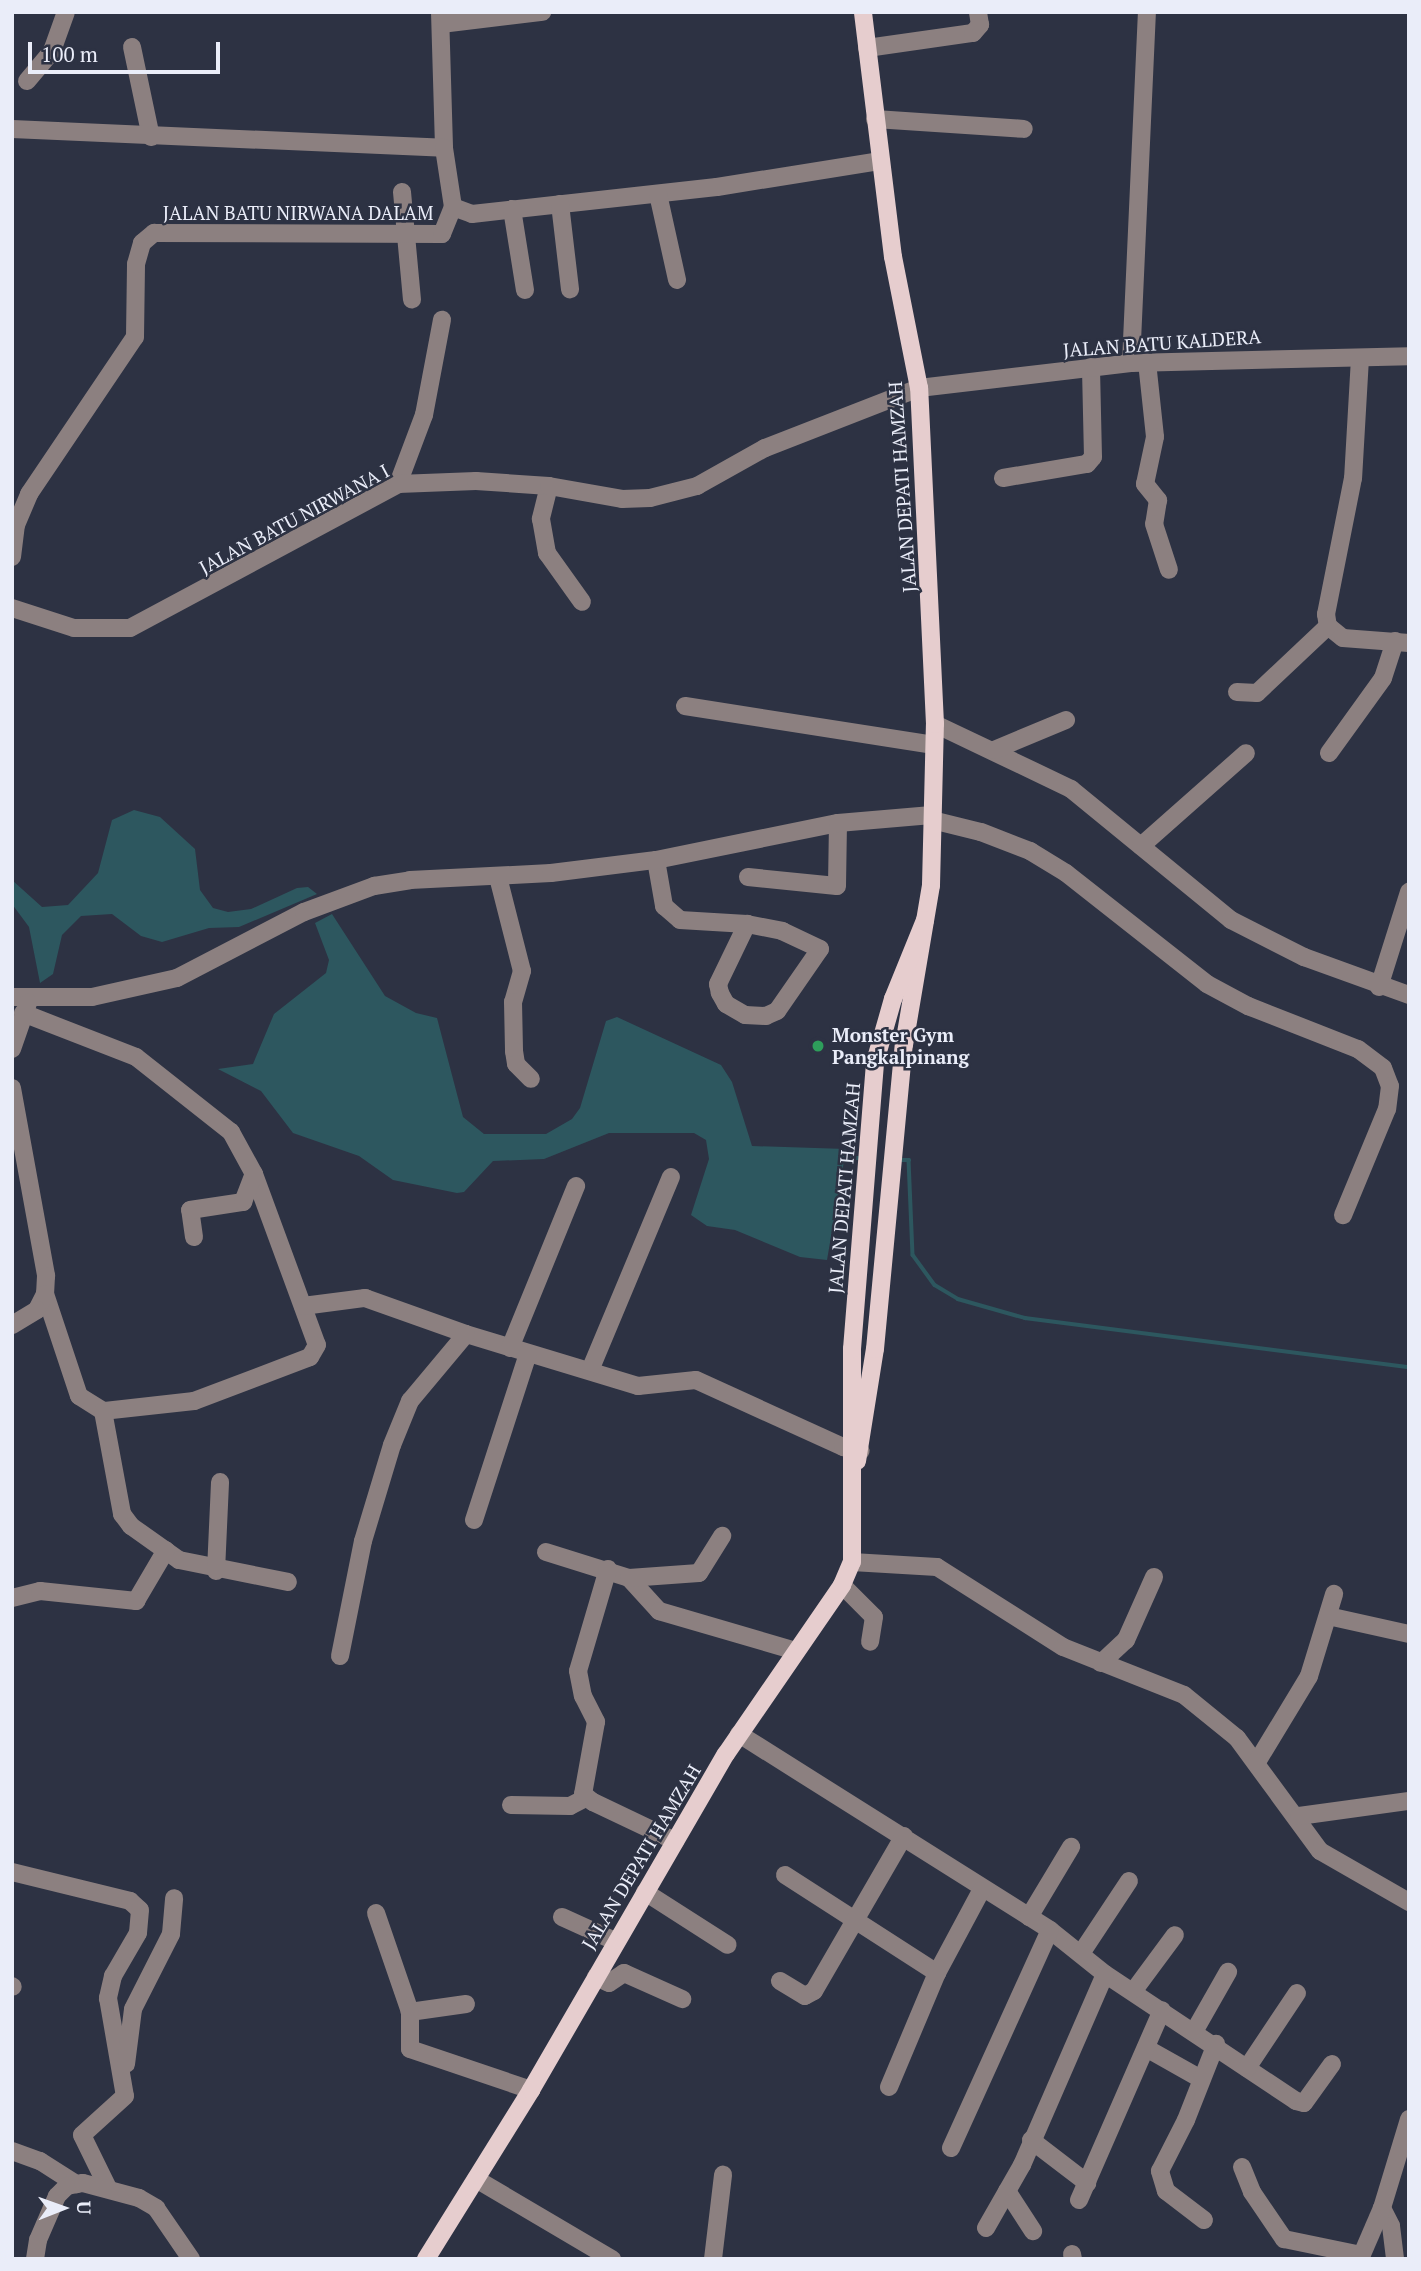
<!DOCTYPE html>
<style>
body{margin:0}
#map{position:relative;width:1421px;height:2271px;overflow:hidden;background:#2d3243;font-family:"PT Serif",serif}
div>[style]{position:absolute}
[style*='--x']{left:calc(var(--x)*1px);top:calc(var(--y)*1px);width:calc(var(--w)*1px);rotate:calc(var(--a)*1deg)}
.water>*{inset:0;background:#2d575f}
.stream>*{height:3.5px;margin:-1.75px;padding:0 1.75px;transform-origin:1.75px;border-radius:1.75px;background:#2d575f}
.minor>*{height:18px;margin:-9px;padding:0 9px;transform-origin:9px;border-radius:9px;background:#8c8080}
.major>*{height:18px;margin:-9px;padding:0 9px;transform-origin:9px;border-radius:9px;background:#e6cdce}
.dots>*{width:19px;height:19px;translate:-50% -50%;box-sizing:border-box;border:4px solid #2d3243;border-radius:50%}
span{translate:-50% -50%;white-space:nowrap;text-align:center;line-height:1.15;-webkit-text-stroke:5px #2d3243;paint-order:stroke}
.street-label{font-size:19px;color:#eaedf9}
.poi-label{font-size:19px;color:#eaedf9;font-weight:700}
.left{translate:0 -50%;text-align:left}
.frame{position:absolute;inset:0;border:14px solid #eaedf9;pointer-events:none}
.north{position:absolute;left:28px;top:2173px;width:70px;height:70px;-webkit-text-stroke:5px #2d3243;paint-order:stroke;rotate:89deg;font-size:19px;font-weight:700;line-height:28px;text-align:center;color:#eaedf9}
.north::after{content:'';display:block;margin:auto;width:24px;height:32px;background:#eaedf9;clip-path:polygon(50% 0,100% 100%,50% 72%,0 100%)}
.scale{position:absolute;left:28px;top:42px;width:192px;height:32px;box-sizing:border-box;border:4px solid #eaedf9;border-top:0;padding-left:9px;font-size:21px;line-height:24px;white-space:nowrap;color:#eaedf9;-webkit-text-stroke:5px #2d3243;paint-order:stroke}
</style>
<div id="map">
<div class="water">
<div style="clip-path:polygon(134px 810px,160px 817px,195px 849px,200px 890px,213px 908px,228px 912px,251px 909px,297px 888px,308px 887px,317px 894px,239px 927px,209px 928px,162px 942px,141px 936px,112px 914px,81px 916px,62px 935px,53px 974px,40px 983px,29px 927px,12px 904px,12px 880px,42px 907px,68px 905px,98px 873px,112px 820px)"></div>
<div style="clip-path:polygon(332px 914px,385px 996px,416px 1013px,437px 1018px,463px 1117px,484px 1134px,546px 1134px,572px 1119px,580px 1108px,606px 1021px,617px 1017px,721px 1065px,732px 1082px,752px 1146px,846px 1149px,827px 1260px,800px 1257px,735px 1230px,707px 1226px,691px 1215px,709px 1159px,706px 1140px,694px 1133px,609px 1133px,544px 1159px,493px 1161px,464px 1192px,457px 1193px,393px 1180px,359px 1156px,293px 1133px,261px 1091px,218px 1069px,253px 1064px,274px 1014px,326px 973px,329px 960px,315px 923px)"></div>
</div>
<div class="stream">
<div style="--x:841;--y:1158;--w:21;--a:0"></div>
<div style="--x:897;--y:1160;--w:12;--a:0"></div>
<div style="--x:909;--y:1160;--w:95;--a:87.6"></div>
<div style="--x:913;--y:1255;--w:37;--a:54"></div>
<div style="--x:935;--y:1285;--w:27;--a:31"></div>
<div style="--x:958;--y:1299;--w:70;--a:15.8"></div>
<div style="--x:1025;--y:1318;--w:387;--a:7.3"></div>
</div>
<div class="minor">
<div style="--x:440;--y:12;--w:136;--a:88.3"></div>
<div style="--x:441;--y:24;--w:102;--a:-6.8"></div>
<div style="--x:132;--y:47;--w:92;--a:78.1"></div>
<div style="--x:867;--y:48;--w:107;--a:-8.1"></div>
<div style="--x:973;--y:33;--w:11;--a:-49"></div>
<div style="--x:980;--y:25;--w:13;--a:-99"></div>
<div style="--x:27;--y:81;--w:39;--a:-50"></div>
<div style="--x:52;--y:51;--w:41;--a:-70.3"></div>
<div style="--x:875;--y:119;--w:149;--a:3.8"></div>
<div style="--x:12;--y:129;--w:432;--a:2.5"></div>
<div style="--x:444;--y:148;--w:60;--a:81.3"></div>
<div style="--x:453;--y:207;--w:20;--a:20"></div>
<div style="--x:472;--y:214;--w:246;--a:-6.3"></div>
<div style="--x:717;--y:187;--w:164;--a:-9.1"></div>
<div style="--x:402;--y:192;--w:108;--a:84.7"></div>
<div style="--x:658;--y:194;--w:88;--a:77.5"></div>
<div style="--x:560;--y:204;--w:86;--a:83.3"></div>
<div style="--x:512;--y:209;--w:82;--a:80.9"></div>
<div style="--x:1360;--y:358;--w:120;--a:93.3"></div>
<div style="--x:1353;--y:478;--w:139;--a:101.2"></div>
<div style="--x:1326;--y:614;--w:12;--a:81"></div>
<div style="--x:1328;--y:626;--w:19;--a:39"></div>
<div style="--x:1343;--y:638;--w:66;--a:4.3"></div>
<div style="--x:1147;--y:362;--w:75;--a:83.9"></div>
<div style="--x:1155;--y:437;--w:48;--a:102"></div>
<div style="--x:1145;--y:484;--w:21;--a:51"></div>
<div style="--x:1158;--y:500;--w:24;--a:99"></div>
<div style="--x:1154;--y:524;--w:48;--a:71.9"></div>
<div style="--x:1131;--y:363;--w:351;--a:-87.4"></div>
<div style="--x:1003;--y:478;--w:85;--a:-9.5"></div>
<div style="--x:1087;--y:464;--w:9;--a:-49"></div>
<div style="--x:1093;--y:457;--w:90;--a:-91.3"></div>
<div style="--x:398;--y:484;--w:74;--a:-69.4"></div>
<div style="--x:424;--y:415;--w:97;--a:-79.3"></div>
<div style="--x:549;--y:486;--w:34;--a:104"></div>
<div style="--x:541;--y:519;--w:35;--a:80"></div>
<div style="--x:547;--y:553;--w:60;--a:54.5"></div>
<div style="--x:12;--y:557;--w:32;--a:-83"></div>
<div style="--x:16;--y:525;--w:34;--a:-67"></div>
<div style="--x:29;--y:494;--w:189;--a:-56"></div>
<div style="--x:135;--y:337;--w:73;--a:-89.2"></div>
<div style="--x:136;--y:264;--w:22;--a:-74"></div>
<div style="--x:142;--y:243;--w:16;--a:-40"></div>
<div style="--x:154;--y:233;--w:288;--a:0.2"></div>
<div style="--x:442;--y:234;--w:29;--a:-68"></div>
<div style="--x:12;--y:608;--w:65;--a:17.9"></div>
<div style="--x:74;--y:628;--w:56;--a:0"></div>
<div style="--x:130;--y:628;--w:304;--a:-28.2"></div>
<div style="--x:398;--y:484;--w:78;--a:-2.2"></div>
<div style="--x:476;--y:481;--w:73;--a:3.9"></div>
<div style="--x:549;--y:486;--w:74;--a:10.1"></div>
<div style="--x:622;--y:499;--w:28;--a:-2"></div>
<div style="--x:650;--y:498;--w:49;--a:-14.3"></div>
<div style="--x:697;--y:486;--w:78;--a:-29.2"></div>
<div style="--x:765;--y:448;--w:165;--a:-21.3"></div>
<div style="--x:919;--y:388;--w:213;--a:-6.7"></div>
<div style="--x:1131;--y:363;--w:278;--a:-1.4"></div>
<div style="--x:1237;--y:692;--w:20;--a:3"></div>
<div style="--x:1257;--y:693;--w:98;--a:-43.3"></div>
<div style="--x:685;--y:706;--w:252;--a:8.9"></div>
<div style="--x:935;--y:724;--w:151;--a:25.5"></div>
<div style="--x:1071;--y:789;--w:207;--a:39.3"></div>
<div style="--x:1231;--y:920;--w:82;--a:26.9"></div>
<div style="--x:1304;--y:957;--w:112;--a:19.9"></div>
<div style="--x:994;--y:750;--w:78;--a:-22.6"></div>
<div style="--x:1329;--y:753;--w:92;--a:-54.2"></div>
<div style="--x:1383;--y:678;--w:39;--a:-72"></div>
<div style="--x:932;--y:820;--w:50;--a:13.8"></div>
<div style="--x:981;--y:832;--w:53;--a:21.2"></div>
<div style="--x:1030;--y:851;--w:42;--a:31.4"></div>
<div style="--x:1066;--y:873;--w:179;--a:38.2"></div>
<div style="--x:1207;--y:984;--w:47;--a:28.2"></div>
<div style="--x:1248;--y:1006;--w:118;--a:21.4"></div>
<div style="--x:1358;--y:1049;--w:31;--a:37"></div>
<div style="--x:1383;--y:1068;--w:19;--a:69"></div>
<div style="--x:1390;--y:1086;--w:23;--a:97"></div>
<div style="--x:1387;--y:1109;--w:115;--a:112.5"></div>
<div style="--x:1141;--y:846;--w:140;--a:-41.5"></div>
<div style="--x:656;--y:860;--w:47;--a:80.1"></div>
<div style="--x:664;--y:906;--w:21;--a:41"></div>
<div style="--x:680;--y:920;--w:67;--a:3.4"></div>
<div style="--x:747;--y:924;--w:36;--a:11"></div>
<div style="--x:782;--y:931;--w:42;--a:25.3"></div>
<div style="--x:820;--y:949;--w:75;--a:124.7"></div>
<div style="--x:777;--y:1011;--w:12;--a:156"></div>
<div style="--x:766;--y:1016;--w:21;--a:-177"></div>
<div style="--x:745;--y:1015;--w:22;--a:-150"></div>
<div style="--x:726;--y:1004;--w:13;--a:-119"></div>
<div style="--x:720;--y:993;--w:9;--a:-103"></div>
<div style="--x:718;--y:984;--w:67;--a:-64.2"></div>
<div style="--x:498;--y:877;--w:97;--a:75.7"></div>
<div style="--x:522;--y:971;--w:32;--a:106"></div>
<div style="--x:513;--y:1002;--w:49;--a:88.8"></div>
<div style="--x:514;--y:1051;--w:13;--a:81"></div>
<div style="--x:516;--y:1064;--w:21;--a:45"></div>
<div style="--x:748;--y:877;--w:89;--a:5.8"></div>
<div style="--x:837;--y:886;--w:63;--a:-89.1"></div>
<div style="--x:1379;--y:987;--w:100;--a:-72.5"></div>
<div style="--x:12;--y:997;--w:80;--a:0"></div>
<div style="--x:92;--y:997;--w:87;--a:-12.6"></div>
<div style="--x:177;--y:978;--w:143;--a:-27.5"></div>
<div style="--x:304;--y:912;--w:75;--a:-20.4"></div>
<div style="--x:374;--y:886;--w:36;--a:-9"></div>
<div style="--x:410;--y:880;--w:141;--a:-2.8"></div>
<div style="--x:551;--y:873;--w:106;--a:-7.1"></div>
<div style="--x:656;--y:860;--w:186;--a:-11.5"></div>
<div style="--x:838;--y:823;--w:94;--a:-4.9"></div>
<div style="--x:23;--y:1013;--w:121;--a:21.3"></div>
<div style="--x:136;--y:1057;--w:121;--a:38.3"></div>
<div style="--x:231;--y:1132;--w:48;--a:61.3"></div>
<div style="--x:254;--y:1174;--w:182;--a:69.8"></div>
<div style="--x:317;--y:1345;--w:14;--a:120"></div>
<div style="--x:310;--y:1357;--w:124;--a:159.2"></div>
<div style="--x:194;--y:1401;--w:92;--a:173.7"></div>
<div style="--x:103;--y:1411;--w:28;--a:-148"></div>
<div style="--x:79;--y:1396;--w:108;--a:-108.4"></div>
<div style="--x:12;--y:1049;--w:49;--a:-70.8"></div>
<div style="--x:12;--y:1088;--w:191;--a:79.7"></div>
<div style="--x:46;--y:1276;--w:18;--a:93"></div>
<div style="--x:45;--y:1294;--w:18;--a:117"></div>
<div style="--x:37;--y:1310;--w:29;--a:149"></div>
<div style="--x:194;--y:1237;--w:27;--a:-98"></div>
<div style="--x:190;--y:1210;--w:54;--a:-8.6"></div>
<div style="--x:243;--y:1202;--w:30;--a:-69"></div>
<div style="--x:303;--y:1306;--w:63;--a:-7.4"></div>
<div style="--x:365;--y:1298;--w:107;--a:19.6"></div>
<div style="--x:466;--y:1334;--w:180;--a:16.8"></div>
<div style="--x:638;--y:1386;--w:58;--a:-5.9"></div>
<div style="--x:696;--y:1380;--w:162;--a:24.5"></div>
<div style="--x:843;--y:1447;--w:18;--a:13"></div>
<div style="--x:510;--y:1348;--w:175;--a:-67.8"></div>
<div style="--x:591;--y:1368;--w:207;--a:-67.3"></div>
<div style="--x:103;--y:1411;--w:105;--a:79.5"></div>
<div style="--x:122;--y:1514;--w:15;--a:53"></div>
<div style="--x:131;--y:1526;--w:59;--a:35.3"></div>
<div style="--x:179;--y:1560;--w:111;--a:11.4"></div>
<div style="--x:474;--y:1520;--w:175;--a:-72"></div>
<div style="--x:546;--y:1552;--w:87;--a:17.4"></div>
<div style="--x:629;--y:1578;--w:45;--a:47.7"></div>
<div style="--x:659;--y:1611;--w:143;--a:16.3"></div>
<div style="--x:852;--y:1562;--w:85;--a:3.4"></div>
<div style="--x:937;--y:1567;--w:149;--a:32.4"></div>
<div style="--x:1063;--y:1647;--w:130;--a:21.6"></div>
<div style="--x:1184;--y:1695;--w:68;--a:39.1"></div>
<div style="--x:1237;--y:1738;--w:140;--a:53.7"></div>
<div style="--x:1320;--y:1851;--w:103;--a:29.8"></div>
<div style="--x:608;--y:1569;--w:106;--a:106.4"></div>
<div style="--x:578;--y:1671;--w:25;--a:79"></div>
<div style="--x:583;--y:1696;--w:29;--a:63"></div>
<div style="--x:596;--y:1722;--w:73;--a:100.2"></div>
<div style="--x:583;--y:1794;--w:13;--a:39"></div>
<div style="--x:593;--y:1802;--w:91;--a:25.4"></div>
<div style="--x:216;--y:1571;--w:89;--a:-87.4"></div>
<div style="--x:629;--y:1578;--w:70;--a:-4.1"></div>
<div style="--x:699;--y:1573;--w:44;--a:-58.1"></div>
<div style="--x:842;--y:1585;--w:45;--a:45"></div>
<div style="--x:874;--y:1617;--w:25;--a:99"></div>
<div style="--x:12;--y:1598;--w:29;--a:-14"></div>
<div style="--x:40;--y:1591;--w:97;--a:5.9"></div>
<div style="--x:136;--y:1601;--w:59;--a:-59.5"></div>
<div style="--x:1328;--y:1616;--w:83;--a:12.5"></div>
<div style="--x:340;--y:1656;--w:117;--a:-78.7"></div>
<div style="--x:363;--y:1541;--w:100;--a:-73.2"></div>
<div style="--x:392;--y:1445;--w:48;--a:-67.8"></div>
<div style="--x:410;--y:1401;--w:87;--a:-50.1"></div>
<div style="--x:1101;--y:1663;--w:34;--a:-43"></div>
<div style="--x:1126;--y:1640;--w:69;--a:-66"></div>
<div style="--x:739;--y:1734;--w:368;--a:32.2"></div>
<div style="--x:1050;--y:1930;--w:70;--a:38.7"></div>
<div style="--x:1105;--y:1974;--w:229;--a:33.6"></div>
<div style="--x:1296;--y:2101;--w:8;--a:14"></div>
<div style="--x:1304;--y:2103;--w:48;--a:-54.3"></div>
<div style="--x:1257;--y:1762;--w:100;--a:-58.8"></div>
<div style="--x:1309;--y:1676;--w:86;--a:-73"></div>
<div style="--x:511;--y:1805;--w:59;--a:1"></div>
<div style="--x:570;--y:1806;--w:18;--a:-27"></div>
<div style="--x:1299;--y:1816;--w:111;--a:-7.8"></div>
<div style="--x:12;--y:1872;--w:122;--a:13.8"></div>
<div style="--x:130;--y:1901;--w:13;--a:42"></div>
<div style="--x:140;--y:1910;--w:23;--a:95"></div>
<div style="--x:138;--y:1933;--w:50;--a:120.2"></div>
<div style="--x:113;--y:1976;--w:23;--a:103"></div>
<div style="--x:108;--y:1998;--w:99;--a:80.2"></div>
<div style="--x:125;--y:2096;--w:58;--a:137.8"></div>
<div style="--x:82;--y:2135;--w:59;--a:63.9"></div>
<div style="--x:785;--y:1875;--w:181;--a:32.8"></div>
<div style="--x:645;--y:1892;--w:98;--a:32.6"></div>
<div style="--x:376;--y:1913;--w:105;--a:71"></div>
<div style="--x:562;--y:1917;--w:58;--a:24.4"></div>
<div style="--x:1029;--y:1917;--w:82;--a:-59"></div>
<div style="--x:1082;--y:1952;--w:85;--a:-56.5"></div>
<div style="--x:596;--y:1977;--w:14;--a:25"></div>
<div style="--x:609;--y:1983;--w:18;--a:-34"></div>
<div style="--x:624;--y:1973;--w:64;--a:24.1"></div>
<div style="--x:780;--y:1981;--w:29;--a:31"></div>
<div style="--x:805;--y:1996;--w:10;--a:-29"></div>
<div style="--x:814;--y:1991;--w:179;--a:-59.9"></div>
<div style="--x:12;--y:1986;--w:1;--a:45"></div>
<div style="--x:1135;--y:1989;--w:67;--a:-53.5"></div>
<div style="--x:466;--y:2004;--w:57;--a:171.9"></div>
<div style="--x:410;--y:2012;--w:37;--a:90"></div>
<div style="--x:410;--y:2049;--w:128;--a:18.7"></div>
<div style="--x:1195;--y:2030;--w:67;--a:-60.4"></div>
<div style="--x:1146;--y:2048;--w:63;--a:29.4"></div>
<div style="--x:126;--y:2064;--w:55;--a:-82.7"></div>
<div style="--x:133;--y:2009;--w:84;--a:-63.1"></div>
<div style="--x:171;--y:1934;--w:36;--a:-85"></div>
<div style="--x:1247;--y:2068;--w:90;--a:-56.3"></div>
<div style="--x:889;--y:2087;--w:124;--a:-67.2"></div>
<div style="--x:937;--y:1973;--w:93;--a:-61.8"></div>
<div style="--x:1031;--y:2140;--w:71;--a:37.5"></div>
<div style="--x:951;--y:2148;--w:239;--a:-65.6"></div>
<div style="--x:12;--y:2151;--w:30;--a:20"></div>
<div style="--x:40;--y:2161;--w:43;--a:32.6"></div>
<div style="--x:1242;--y:2167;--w:27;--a:68"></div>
<div style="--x:1252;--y:2192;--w:57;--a:55.8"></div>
<div style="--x:1284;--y:2239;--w:79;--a:11.7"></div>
<div style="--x:476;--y:2179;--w:158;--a:30.5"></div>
<div style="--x:1007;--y:2191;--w:48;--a:57"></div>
<div style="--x:1079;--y:2200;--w:207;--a:-66.4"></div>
<div style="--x:1382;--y:2208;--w:20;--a:63"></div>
<div style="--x:1391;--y:2226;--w:33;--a:83"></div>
<div style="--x:1204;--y:2220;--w:48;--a:-142.7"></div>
<div style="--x:1166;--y:2191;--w:21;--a:-107"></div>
<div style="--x:1160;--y:2171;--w:57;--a:-63"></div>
<div style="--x:1186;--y:2120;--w:82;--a:-68.5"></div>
<div style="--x:986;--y:2228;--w:73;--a:-60.3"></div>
<div style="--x:1022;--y:2165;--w:208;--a:-66.5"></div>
<div style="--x:1072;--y:2254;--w:5;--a:79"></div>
<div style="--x:35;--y:2259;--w:19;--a:-81"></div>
<div style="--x:38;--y:2240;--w:48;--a:-66.6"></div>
<div style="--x:57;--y:2196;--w:14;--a:-45"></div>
<div style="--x:67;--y:2186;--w:16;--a:-11"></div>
<div style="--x:83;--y:2183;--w:58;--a:15"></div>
<div style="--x:139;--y:2198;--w:20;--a:30"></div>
<div style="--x:156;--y:2208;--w:62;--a:55.5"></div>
<div style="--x:713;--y:2259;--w:85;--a:-83.2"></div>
<div style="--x:1360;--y:2259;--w:56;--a:-66.7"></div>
<div style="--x:1382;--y:2208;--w:93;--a:-73.1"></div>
</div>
<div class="major">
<div style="--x:857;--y:1461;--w:113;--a:-80.9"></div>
<div style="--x:875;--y:1349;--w:305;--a:-84.6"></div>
<div style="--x:904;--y:1045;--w:162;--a:-80.4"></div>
<div style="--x:931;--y:885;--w:161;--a:-88.6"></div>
<div style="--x:935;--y:724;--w:336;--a:-92.7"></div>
<div style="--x:919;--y:388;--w:134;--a:-101.2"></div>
<div style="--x:893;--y:257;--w:247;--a:-97"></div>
<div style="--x:426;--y:2259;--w:199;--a:-58.1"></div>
<div style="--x:531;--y:2090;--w:388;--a:-59.9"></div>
<div style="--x:726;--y:1754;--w:205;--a:-55.5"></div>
<div style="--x:842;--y:1585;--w:25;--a:-67"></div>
<div style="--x:852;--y:1562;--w:213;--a:-90"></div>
<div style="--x:852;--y:1349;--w:288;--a:-85.4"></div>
<div style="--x:875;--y:1062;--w:66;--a:-74.1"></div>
<div style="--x:893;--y:999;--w:85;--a:-67.9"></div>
</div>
<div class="dots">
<div style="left:818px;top:1046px;background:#2e9e5b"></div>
</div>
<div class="street-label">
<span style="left:298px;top:213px">JALAN BATU NIRWANA DALAM</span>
<span style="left:1162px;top:343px;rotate:-4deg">JALAN BATU KALDERA</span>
<span style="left:902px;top:487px;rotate:-94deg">JALAN DEPATI HAMZAH</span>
<span style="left:294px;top:519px;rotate:-28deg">JALAN BATU NIRWANA I</span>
<span style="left:844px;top:1188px;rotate:-85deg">JALAN DEPATI HAMZAH</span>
<span style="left:641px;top:1857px;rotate:-59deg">JALAN DEPATI HAMZAH</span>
</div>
<div class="poi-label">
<span class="left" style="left:832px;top:1046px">Monster Gym<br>Pangkalpinang</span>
</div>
<div class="frame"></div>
<div class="north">U</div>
<div class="scale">100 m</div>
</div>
